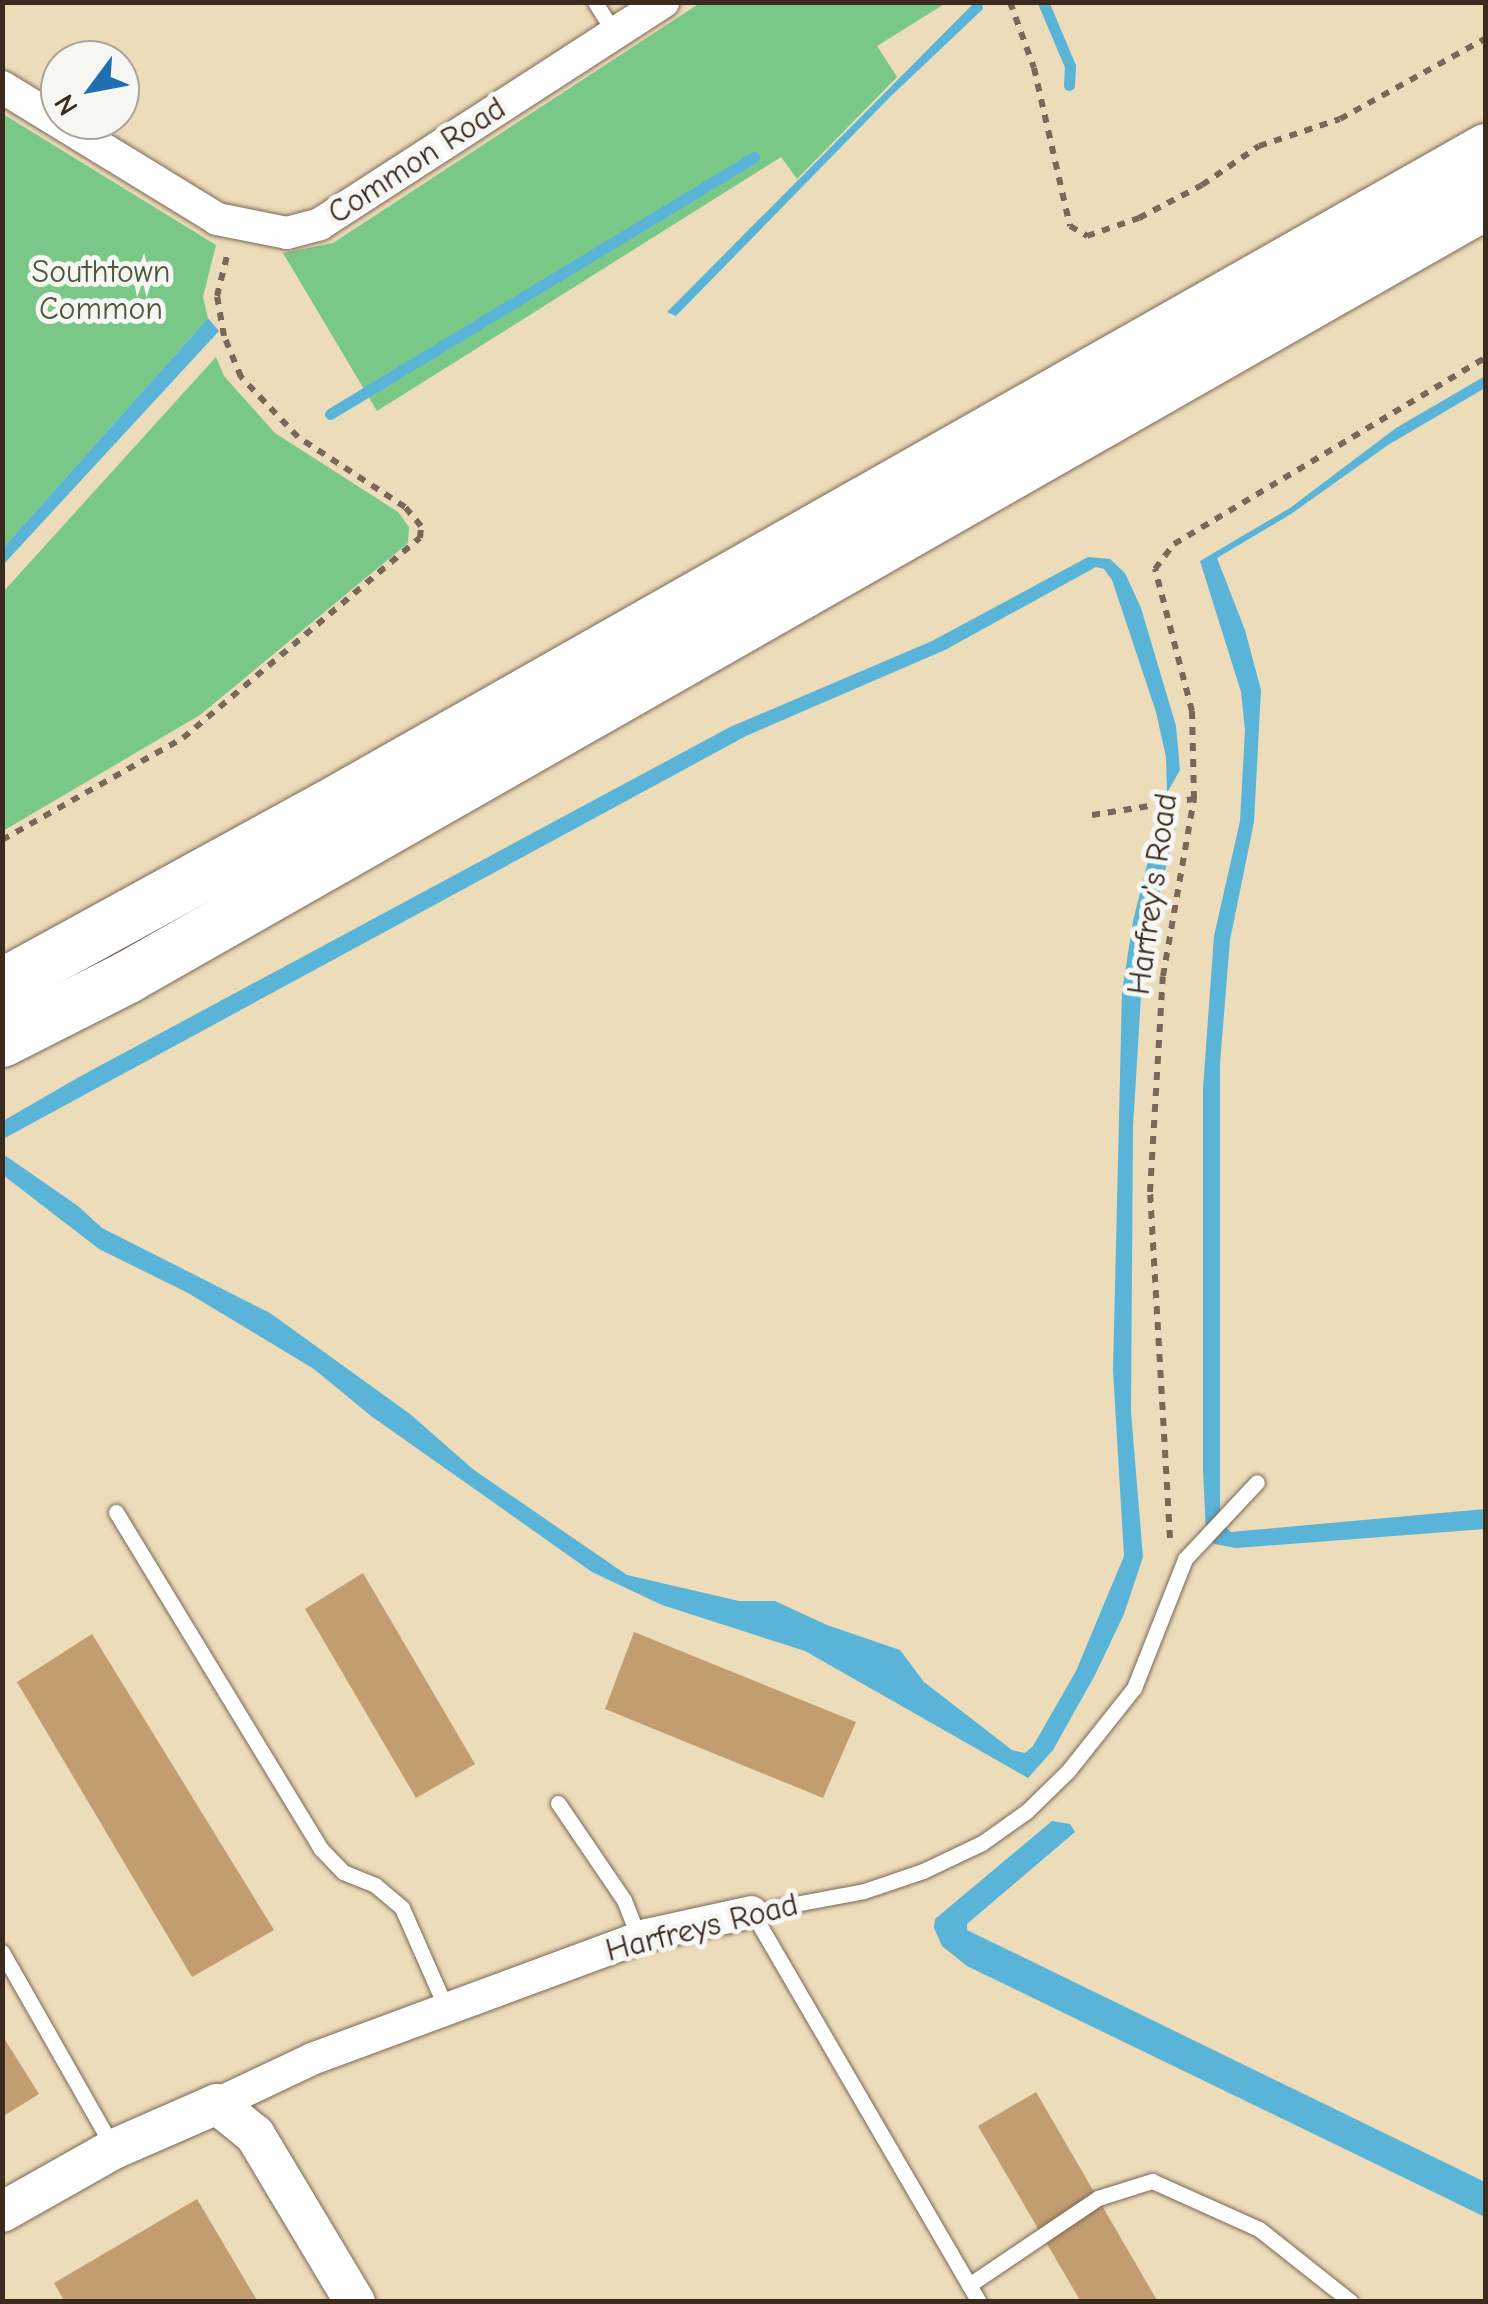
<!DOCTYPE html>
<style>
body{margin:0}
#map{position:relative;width:1488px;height:2304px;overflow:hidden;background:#eddcba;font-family:"Comic Neue",sans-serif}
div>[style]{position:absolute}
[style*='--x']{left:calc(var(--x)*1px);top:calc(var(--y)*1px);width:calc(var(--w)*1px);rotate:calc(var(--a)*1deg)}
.green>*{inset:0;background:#7ac888}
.water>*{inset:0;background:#59b4d7}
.stream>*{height:11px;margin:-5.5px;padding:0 5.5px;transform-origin:5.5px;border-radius:5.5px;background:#59b4d7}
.building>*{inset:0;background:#c29d70}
.path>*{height:6px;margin-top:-3px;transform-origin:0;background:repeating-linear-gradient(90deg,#796855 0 8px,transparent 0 16px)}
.roads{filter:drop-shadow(0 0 2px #796855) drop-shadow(0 0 2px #796855)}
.service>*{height:15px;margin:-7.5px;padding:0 7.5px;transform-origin:7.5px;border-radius:7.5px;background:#fff}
.minor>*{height:32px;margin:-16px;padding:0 16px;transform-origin:16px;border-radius:16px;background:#fff}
.tertiary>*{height:40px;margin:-20px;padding:0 20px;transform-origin:20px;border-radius:20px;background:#fff}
.trunk>*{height:52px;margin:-26px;padding:0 26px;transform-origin:26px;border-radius:26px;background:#fff}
span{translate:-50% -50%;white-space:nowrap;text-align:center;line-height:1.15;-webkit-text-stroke:10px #f6f6f2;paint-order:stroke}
.street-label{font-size:32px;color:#3b2a1e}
.park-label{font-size:32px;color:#4e593e}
.frame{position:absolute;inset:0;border:5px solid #3b2a1e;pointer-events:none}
.north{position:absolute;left:40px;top:40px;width:100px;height:100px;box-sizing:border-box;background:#f6f6f2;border:2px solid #aba49d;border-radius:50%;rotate:238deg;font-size:28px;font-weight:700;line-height:40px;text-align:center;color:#3b2a1e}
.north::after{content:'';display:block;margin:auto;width:35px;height:45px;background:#1f6fb2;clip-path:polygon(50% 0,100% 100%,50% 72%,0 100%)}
</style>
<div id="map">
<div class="green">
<div style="clip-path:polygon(700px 3px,946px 3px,877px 46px,897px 77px,797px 179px,781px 157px,377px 411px,283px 253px,333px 243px)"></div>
<div style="clip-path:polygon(3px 114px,216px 245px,203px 297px,208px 318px,3px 548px)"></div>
<div style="clip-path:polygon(216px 357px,224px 376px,275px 433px,398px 512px,409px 527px,408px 543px,200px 715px,3px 831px,3px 592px)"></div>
</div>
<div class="water">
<div style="clip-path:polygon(975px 2px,982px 3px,983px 9px,890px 97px,676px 316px,667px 312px)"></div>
<div style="clip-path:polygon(208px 318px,219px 331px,3px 565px,3px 548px)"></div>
<div style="clip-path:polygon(1485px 376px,1485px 388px,1388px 445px,1291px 514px,1217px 558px,1245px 630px,1261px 690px,1254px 822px,1230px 940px,1220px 1064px,1220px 1522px,1231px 1532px,1485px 1509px,1485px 1529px,1236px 1548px,1214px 1544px,1206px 1532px,1203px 1470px,1203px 1088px,1214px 936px,1240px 821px,1245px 730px,1241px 692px,1200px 561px,1290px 508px,1396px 428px)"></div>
<div style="clip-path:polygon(1088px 557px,1110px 559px,1125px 573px,1141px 608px,1176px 726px,1180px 770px,1167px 793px,1166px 757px,1156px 712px,1112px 580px,1104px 569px,1096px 567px,945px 650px,746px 736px,3px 1139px,3px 1121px,79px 1077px,730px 727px,932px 641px)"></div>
<div style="clip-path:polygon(1167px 821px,1175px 829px,1143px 963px,1133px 1127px,1131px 1412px,1143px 1557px,1124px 1614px,1095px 1675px,1053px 1750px,1028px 1778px,805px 1651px,662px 1605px,592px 1572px,371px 1416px,314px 1369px,188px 1293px,99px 1249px,3px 1175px,3px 1154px,78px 1206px,102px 1228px,270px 1313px,410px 1414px,474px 1470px,627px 1575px,739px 1601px,775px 1601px,827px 1625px,900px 1650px,924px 1682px,1012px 1750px,1025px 1753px,1033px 1746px,1076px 1671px,1124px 1556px,1113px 1371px,1122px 992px,1133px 921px,1156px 829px)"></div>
<div style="clip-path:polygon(1052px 1821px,1070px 1824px,1075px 1832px,967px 1924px,967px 1930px,1485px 2182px,1485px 2217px,967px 1966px,942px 1946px,934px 1928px,935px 1919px)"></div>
</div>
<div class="stream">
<div style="--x:1043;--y:2;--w:69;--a:67.1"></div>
<div style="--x:1070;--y:66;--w:19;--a:93"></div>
<div style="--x:330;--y:414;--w:496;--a:-31.2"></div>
</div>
<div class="building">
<div style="clip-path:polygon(363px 1573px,475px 1764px,416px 1798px,305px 1609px)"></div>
<div style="clip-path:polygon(634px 1632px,856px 1722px,823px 1798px,605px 1709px)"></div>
<div style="clip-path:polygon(92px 1634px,274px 1930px,192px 1977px,17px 1682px)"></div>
<div style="clip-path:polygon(2px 2035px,39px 2094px,2px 2117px)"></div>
<div style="clip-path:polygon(1036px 2092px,1158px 2302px,1081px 2302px,978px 2126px)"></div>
<div style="clip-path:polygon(197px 2199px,258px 2302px,65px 2302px,54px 2283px)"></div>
</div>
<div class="path">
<div style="--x:1010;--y:2;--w:70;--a:70"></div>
<div style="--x:1034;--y:68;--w:162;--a:77.2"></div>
<div style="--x:1070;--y:226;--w:20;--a:30"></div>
<div style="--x:1087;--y:236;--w:55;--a:-19.1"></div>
<div style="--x:1139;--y:218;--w:71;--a:-27.6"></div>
<div style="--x:1202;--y:185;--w:69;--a:-34.4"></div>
<div style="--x:1259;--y:146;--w:85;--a:-18.4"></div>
<div style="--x:1340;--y:119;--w:167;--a:-29"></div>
<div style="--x:1092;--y:815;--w:103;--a:-8.9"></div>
<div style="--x:2;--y:840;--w:208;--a:-29.4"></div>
<div style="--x:183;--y:738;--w:310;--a:-40.2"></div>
<div style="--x:420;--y:538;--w:12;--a:-85"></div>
<div style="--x:421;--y:526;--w:25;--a:-130"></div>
<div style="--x:405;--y:507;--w:128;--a:-146.8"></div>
<div style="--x:298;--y:437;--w:83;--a:-133.5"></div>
<div style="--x:241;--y:377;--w:44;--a:-112.5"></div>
<div style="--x:224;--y:336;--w:41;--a:-99.9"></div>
<div style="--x:217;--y:296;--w:41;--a:-76"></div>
<div style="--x:1170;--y:1538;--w:347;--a:-93.3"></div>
<div style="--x:1150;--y:1192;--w:216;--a:-86.6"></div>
<div style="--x:1163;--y:976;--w:180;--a:-80.1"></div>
<div style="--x:1194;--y:799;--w:88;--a:-91.3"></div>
<div style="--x:1192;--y:711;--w:147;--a:-104.6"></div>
<div style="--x:1155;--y:569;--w:31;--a:-53"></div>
<div style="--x:1174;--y:544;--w:364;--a:-30.9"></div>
</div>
<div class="roads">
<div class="service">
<div style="--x:595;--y:2;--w:38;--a:58"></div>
<div style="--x:116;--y:1512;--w:393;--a:58.7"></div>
<div style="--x:320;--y:1848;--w:33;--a:46"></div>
<div style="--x:343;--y:1872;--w:35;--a:22"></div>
<div style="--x:375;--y:1885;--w:35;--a:40"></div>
<div style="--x:402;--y:1908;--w:111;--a:66.2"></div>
<div style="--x:558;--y:1803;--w:117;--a:55.8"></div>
<div style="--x:624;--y:1900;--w:41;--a:68.5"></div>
<div style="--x:2;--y:1952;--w:223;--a:60.4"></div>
<div style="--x:969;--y:2285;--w:156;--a:-34"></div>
<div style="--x:1098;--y:2198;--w:57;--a:-17.5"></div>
<div style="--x:1152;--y:2181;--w:117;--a:24.2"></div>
<div style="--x:1259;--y:2229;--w:117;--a:38.4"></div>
<div style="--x:979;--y:2302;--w:451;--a:-120.2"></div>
<div style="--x:752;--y:1912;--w:114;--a:-10.6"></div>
<div style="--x:864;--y:1891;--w:62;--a:-18.7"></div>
<div style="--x:923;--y:1871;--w:65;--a:-25.4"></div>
<div style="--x:982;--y:1843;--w:55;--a:-35.4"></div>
<div style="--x:1027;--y:1811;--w:57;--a:-44.3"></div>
<div style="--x:1068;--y:1771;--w:106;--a:-51.5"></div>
<div style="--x:1134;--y:1688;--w:139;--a:-68.4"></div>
<div style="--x:1185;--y:1559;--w:105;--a:-46.9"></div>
</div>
<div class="minor">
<div style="--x:2;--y:87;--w:252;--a:31.5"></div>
<div style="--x:217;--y:219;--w:71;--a:11.3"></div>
<div style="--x:287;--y:233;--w:34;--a:-15"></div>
<div style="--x:320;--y:224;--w:409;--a:-32.9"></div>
<div style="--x:217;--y:2104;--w:105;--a:-25.3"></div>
<div style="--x:312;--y:2059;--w:357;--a:-20.3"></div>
<div style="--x:647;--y:1935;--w:107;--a:-12.4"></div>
</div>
<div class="tertiary">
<div style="--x:2;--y:2212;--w:129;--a:-29.4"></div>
<div style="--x:114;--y:2149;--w:112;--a:-23.6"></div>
<div style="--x:217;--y:2104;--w:49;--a:39.2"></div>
<div style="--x:255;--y:2135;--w:195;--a:59.1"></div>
</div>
<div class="trunk">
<div style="--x:2;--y:985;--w:373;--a:-28.7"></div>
<div style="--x:329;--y:806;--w:1330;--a:-29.55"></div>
<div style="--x:2;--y:1041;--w:141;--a:-26.9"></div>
<div style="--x:128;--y:977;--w:1563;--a:-29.68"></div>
</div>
</div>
<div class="street-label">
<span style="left:417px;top:161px;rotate:-33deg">Common Road</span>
<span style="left:1153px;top:894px;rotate:-82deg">Harfrey's Road</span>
<span style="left:702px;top:1928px;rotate:-14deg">Harfreys Road</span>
</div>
<div class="park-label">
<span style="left:101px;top:291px">Southtown<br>Common</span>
</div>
<div class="frame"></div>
<div class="north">N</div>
</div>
